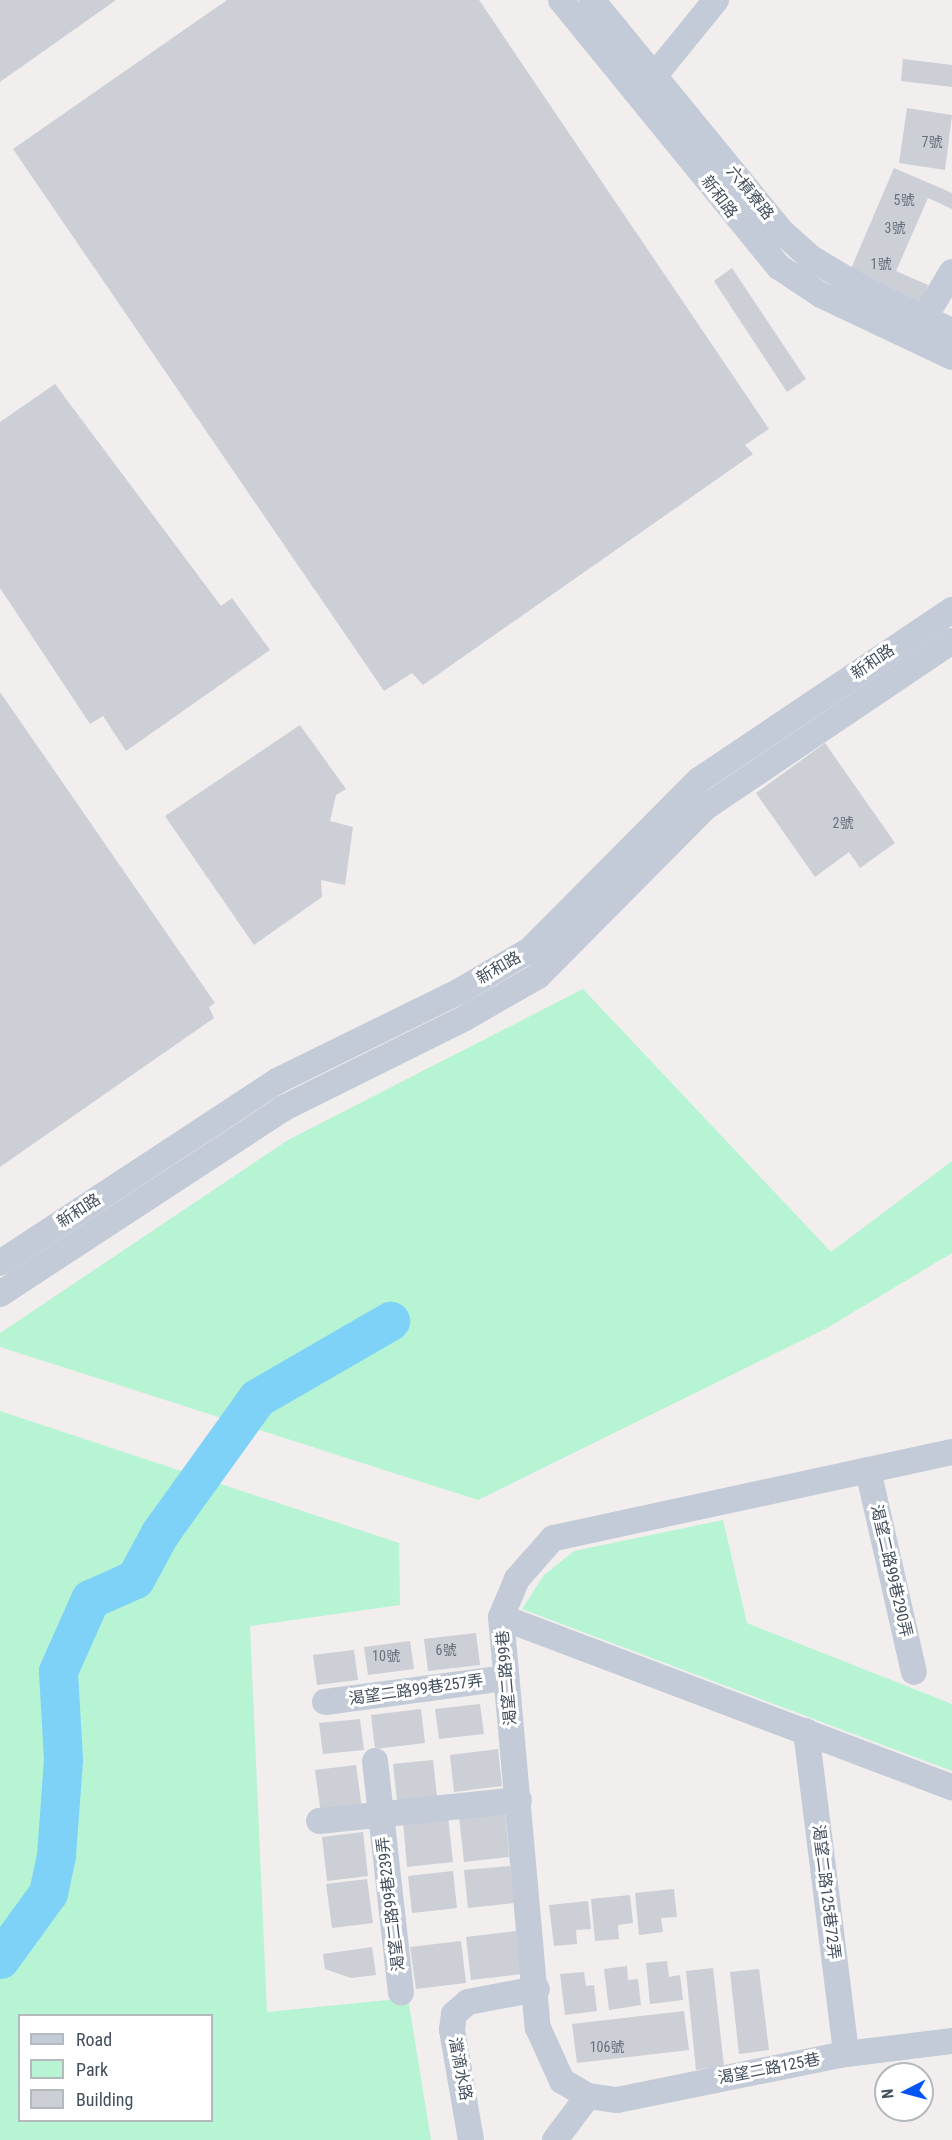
<!DOCTYPE html>
<meta charset="utf-8">
<style>
body{margin:0}
#map{position:relative;width:952px;height:2140px;overflow:hidden;background:#f1eeed;font-family:"Roboto Condensed","Noto Sans TC",sans-serif}
div>[style]{position:absolute}
[style*='--x']{left:calc(var(--x)*1px);top:calc(var(--y)*1px);width:calc(var(--w)*1px);rotate:calc(var(--a)*1deg)}
.green>*{inset:0;background:#b6f4d4}
.river>*{height:39px;margin:-19.5px;padding:0 19.5px;transform-origin:19.5px;border-radius:19.5px;background:#7ed2f7}
.building>*{inset:0;background:#cccfd6}
.minor>*{height:26px;margin:-13px;padding:0 13px;transform-origin:13px;border-radius:13px;background:#c2cbd7}
span{translate:-50% -50%;white-space:nowrap;text-align:center;line-height:1.15;-webkit-text-stroke:6px #fff;paint-order:stroke}
.number-label{font-size:14px;color:#666f7b}
.number-label span{-webkit-text-stroke-width:0}
.street-label{font-size:16px;color:#444f5d}
.legend{position:absolute;left:18px;top:2014px;width:195px;height:108px;box-sizing:border-box;background:#fff;border:2px solid #b4b9be;margin:0;padding:8px 10px;list-style:none;font-size:18px;color:#444f5d}
.legend li{display:flex;align-items:center;gap:12px;height:30px}
.legend b{width:30px;border:2px solid #b4b9be}
.north{position:absolute;left:874px;top:2062px;width:60px;height:60px;box-sizing:border-box;background:#fff;border:2px solid #b4b9be;border-radius:50%;rotate:264deg;font-size:16px;font-weight:700;line-height:24px;text-align:center;color:#444f5d}
.north::after{content:'';display:block;margin:auto;width:21px;height:27px;background:#0355f5;clip-path:polygon(50% 0,100% 100%,50% 72%,0 100%)}
</style>
<div id="map">
<div class="green">
<div style="clip-path:polygon(583px 989px,831px 1252px,952px 1161px,952px 1253px,827px 1328px,478px 1500px,0 1347px,0 1333px,288px 1140px)"></div>
<div style="clip-path:polygon(evenodd,0 1411px,399px 1543px,400px 1605px,250px 1626px,267px 2012px,408px 1998px,431px 2140px,0 2140px,0 1411px,20px 2016px,212px 2016px,212px 2120px,20px 2120px,20px 2016px)"></div>
<div style="clip-path:polygon(723px 1520px,747px 1623px,952px 1704px,952px 1771px,522px 1609px,544px 1575px,574px 1551px)"></div>
</div>
<div class="river">
<div style="--x:0;--y:1959;--w:82;--a:-54"></div>
<div style="--x:48;--y:1893;--w:39;--a:-78"></div>
<div style="--x:56;--y:1855;--w:96;--a:-85.8"></div>
<div style="--x:63;--y:1759;--w:88;--a:-93.3"></div>
<div style="--x:58;--y:1671;--w:79;--a:-66"></div>
<div style="--x:90;--y:1599;--w:49;--a:-24"></div>
<div style="--x:135;--y:1579;--w:52;--a:-61.5"></div>
<div style="--x:160;--y:1533;--w:166;--a:-54.3"></div>
<div style="--x:257;--y:1398;--w:154;--a:-30.1"></div>
</div>
<div class="building">
<div style="clip-path:polygon(0 0,116px 0,0 82px)"></div>
<div style="clip-path:polygon(227px 0,479px 0,769px 429px,745px 445px,753px 454px,423px 685px,412px 673px,384px 691px,13px 149px)"></div>
<div style="clip-path:polygon(903px 59px,952px 65px,952px 87px,901px 81px)"></div>
<div style="clip-path:polygon(907px 108px,952px 115px,945px 170px,899px 163px)"></div>
<div style="clip-path:polygon(894px 168px,952px 193px,952px 209px,928px 198px,896px 271px,928px 285px,921px 302px,850px 271px)"></div>
<div style="clip-path:polygon(732px 268px,806px 379px,787px 392px,714px 281px)"></div>
<div style="clip-path:polygon(55px 384px,221px 606px,232px 598px,270px 650px,126px 751px,103px 716px,90px 724px,0 588px,0 422px)"></div>
<div style="clip-path:polygon(0 692px,215px 1003px,209px 1007px,214px 1018px,0 1167px)"></div>
<div style="clip-path:polygon(300px 725px,346px 789px,336px 795px,330px 821px,353px 827px,345px 885px,321px 880px,322px 897px,254px 945px,165px 816px)"></div>
<div style="clip-path:polygon(825px 743px,895px 843px,860px 868px,849px 852px,815px 877px,756px 793px)"></div>
<div style="clip-path:polygon(476px 1633px,480px 1665px,428px 1671px,424px 1639px)"></div>
<div style="clip-path:polygon(410px 1641px,414px 1669px,368px 1675px,364px 1647px)"></div>
<div style="clip-path:polygon(354px 1650px,358px 1680px,317px 1685px,313px 1655px)"></div>
<div style="clip-path:polygon(480px 1704px,484px 1734px,439px 1739px,435px 1709px)"></div>
<div style="clip-path:polygon(421px 1709px,425px 1743px,375px 1749px,371px 1715px)"></div>
<div style="clip-path:polygon(360px 1719px,364px 1750px,323px 1754px,319px 1723px)"></div>
<div style="clip-path:polygon(498px 1749px,502px 1786px,454px 1792px,450px 1755px)"></div>
<div style="clip-path:polygon(433px 1760px,437px 1796px,397px 1801px,393px 1764px)"></div>
<div style="clip-path:polygon(356px 1765px,362px 1809px,321px 1814px,315px 1770px)"></div>
<div style="clip-path:polygon(505px 1811px,509px 1857px,464px 1862px,459px 1816px)"></div>
<div style="clip-path:polygon(448px 1816px,453px 1862px,407px 1867px,403px 1821px)"></div>
<div style="clip-path:polygon(363px 1832px,368px 1876px,327px 1881px,322px 1837px)"></div>
<div style="clip-path:polygon(510px 1866px,514px 1903px,468px 1908px,464px 1870px)"></div>
<div style="clip-path:polygon(453px 1871px,457px 1908px,412px 1913px,408px 1876px)"></div>
<div style="clip-path:polygon(367px 1879px,373px 1923px,332px 1928px,326px 1884px)"></div>
<div style="clip-path:polygon(674px 1889px,677px 1917px,661px 1918px,663px 1932px,639px 1935px,635px 1893px)"></div>
<div style="clip-path:polygon(630px 1895px,633px 1923px,618px 1925px,619px 1939px,595px 1941px,591px 1899px)"></div>
<div style="clip-path:polygon(588px 1901px,591px 1929px,576px 1930px,577px 1944px,554px 1946px,549px 1905px)"></div>
<div style="clip-path:polygon(516px 1931px,522px 1974px,471px 1980px,466px 1937px)"></div>
<div style="clip-path:polygon(461px 1941px,466px 1983px,416px 1989px,410px 1947px)"></div>
<div style="clip-path:polygon(372px 1947px,376px 1975px,351px 1978px,325px 1969px,323px 1954px)"></div>
<div style="clip-path:polygon(667px 1961px,669px 1977px,680px 1975px,683px 2000px,650px 2004px,646px 1963px)"></div>
<div style="clip-path:polygon(627px 1966px,628px 1980px,638px 1979px,641px 2005px,609px 2010px,604px 1969px)"></div>
<div style="clip-path:polygon(713px 1968px,724px 2066px,696px 2070px,686px 1971px)"></div>
<div style="clip-path:polygon(759px 1969px,769px 2050px,739px 2054px,730px 1972px)"></div>
<div style="clip-path:polygon(584px 1972px,586px 1986px,594px 1985px,597px 2011px,565px 2015px,560px 1974px)"></div>
<div style="clip-path:polygon(684px 2011px,689px 2050px,577px 2063px,572px 2024px)"></div>
</div>
<div class="minor">
<div style="--x:561;--y:0;--w:345;--a:50.8"></div>
<div style="--x:779;--y:267;--w:50;--a:33.7"></div>
<div style="--x:821;--y:295;--w:145;--a:25.3"></div>
<div style="--x:592;--y:0;--w:298;--a:50.7"></div>
<div style="--x:781;--y:231;--w:40;--a:42"></div>
<div style="--x:811;--y:258;--w:61;--a:30.8"></div>
<div style="--x:863;--y:289;--w:98;--a:25.3"></div>
<div style="--x:655;--y:75;--w:97;--a:-50.9"></div>
<div style="--x:923;--y:320;--w:56;--a:-58.9"></div>
<div style="--x:0;--y:1263;--w:331;--a:-33.3"></div>
<div style="--x:277;--y:1081;--w:202;--a:-26.2"></div>
<div style="--x:458;--y:992;--w:83;--a:-30.3"></div>
<div style="--x:530;--y:950;--w:240;--a:-45.2"></div>
<div style="--x:699;--y:780;--w:305;--a:-33.9"></div>
<div style="--x:0;--y:1294;--w:339;--a:-33.2"></div>
<div style="--x:284;--y:1108;--w:202;--a:-26.4"></div>
<div style="--x:465;--y:1018;--w:84;--a:-29.9"></div>
<div style="--x:538;--y:976;--w:238;--a:-45.2"></div>
<div style="--x:706;--y:807;--w:297;--a:-34"></div>
<div style="--x:952;--y:1452;--w:408;--a:167.8"></div>
<div style="--x:553;--y:1538;--w:55;--a:131.3"></div>
<div style="--x:517;--y:1579;--w:41;--a:112.8"></div>
<div style="--x:501;--y:1617;--w:413;--a:84.9"></div>
<div style="--x:538;--y:2028;--w:58;--a:65.6"></div>
<div style="--x:562;--y:2081;--w:30;--a:30"></div>
<div style="--x:588;--y:2096;--w:29;--a:8"></div>
<div style="--x:617;--y:2100;--w:234;--a:-11.4"></div>
<div style="--x:846;--y:2054;--w:107;--a:-7"></div>
<div style="--x:868;--y:1470;--w:207;--a:77.2"></div>
<div style="--x:501;--y:1617;--w:482;--a:20.7"></div>
<div style="--x:325;--y:1702;--w:183;--a:-7.6"></div>
<div style="--x:806;--y:1731;--w:325;--a:82.9"></div>
<div style="--x:375;--y:1761;--w:233;--a:83.6"></div>
<div style="--x:319;--y:1821;--w:201;--a:-6"></div>
<div style="--x:471;--y:2140;--w:112;--a:-99.8"></div>
<div style="--x:452;--y:2030;--w:16;--a:-83"></div>
<div style="--x:454;--y:2014;--w:18;--a:-41"></div>
<div style="--x:468;--y:2002;--w:70;--a:-10.7"></div>
<div style="--x:555;--y:2140;--w:55;--a:-53.1"></div>
</div>
<div class="number-label">
<span style="left:932px;top:142px">7號</span>
<span style="left:904px;top:200px">5號</span>
<span style="left:895px;top:228px">3號</span>
<span style="left:881px;top:264px">1號</span>
<span style="left:843px;top:823px">2號</span>
<span style="left:446px;top:1650px">6號</span>
<span style="left:386px;top:1656px">10號</span>
<span style="left:607px;top:2047px">106號</span>
</div>
<div class="street-label">
<span style="left:750px;top:193px;rotate:51deg">六槓寮路</span>
<span style="left:719px;top:197px;rotate:53deg">新和路</span>
<span style="left:873px;top:662px;rotate:-34deg">新和路</span>
<span style="left:499px;top:968px;rotate:-30deg">新和路</span>
<span style="left:79px;top:1211px;rotate:-33deg">新和路</span>
<span style="left:891px;top:1571px;rotate:77deg">渴望二路99巷290弄</span>
<span style="left:507px;top:1678px;rotate:-95deg">渴望二路99巷</span>
<span style="left:416px;top:1690px;rotate:-8deg">渴望二路99巷257弄</span>
<span style="left:826px;top:1892px;rotate:83deg">渴望二路125巷72弄</span>
<span style="left:391px;top:1904px;rotate:-97deg">渴望二路99巷239弄</span>
<span style="left:460px;top:2069px;rotate:79deg">澢滴水路</span>
<span style="left:769px;top:2069px;rotate:-11deg">渴望二路125巷</span>
</div>
<ul class="legend">
<li><b style="height:8px;background:#c2cbd7"></b>Road</li>
<li><b style="height:16px;background:#b6f4d4"></b>Park</li>
<li><b style="height:16px;background:#cccfd6"></b>Building</li>
</ul>
<div class="north">N</div>
</div>
